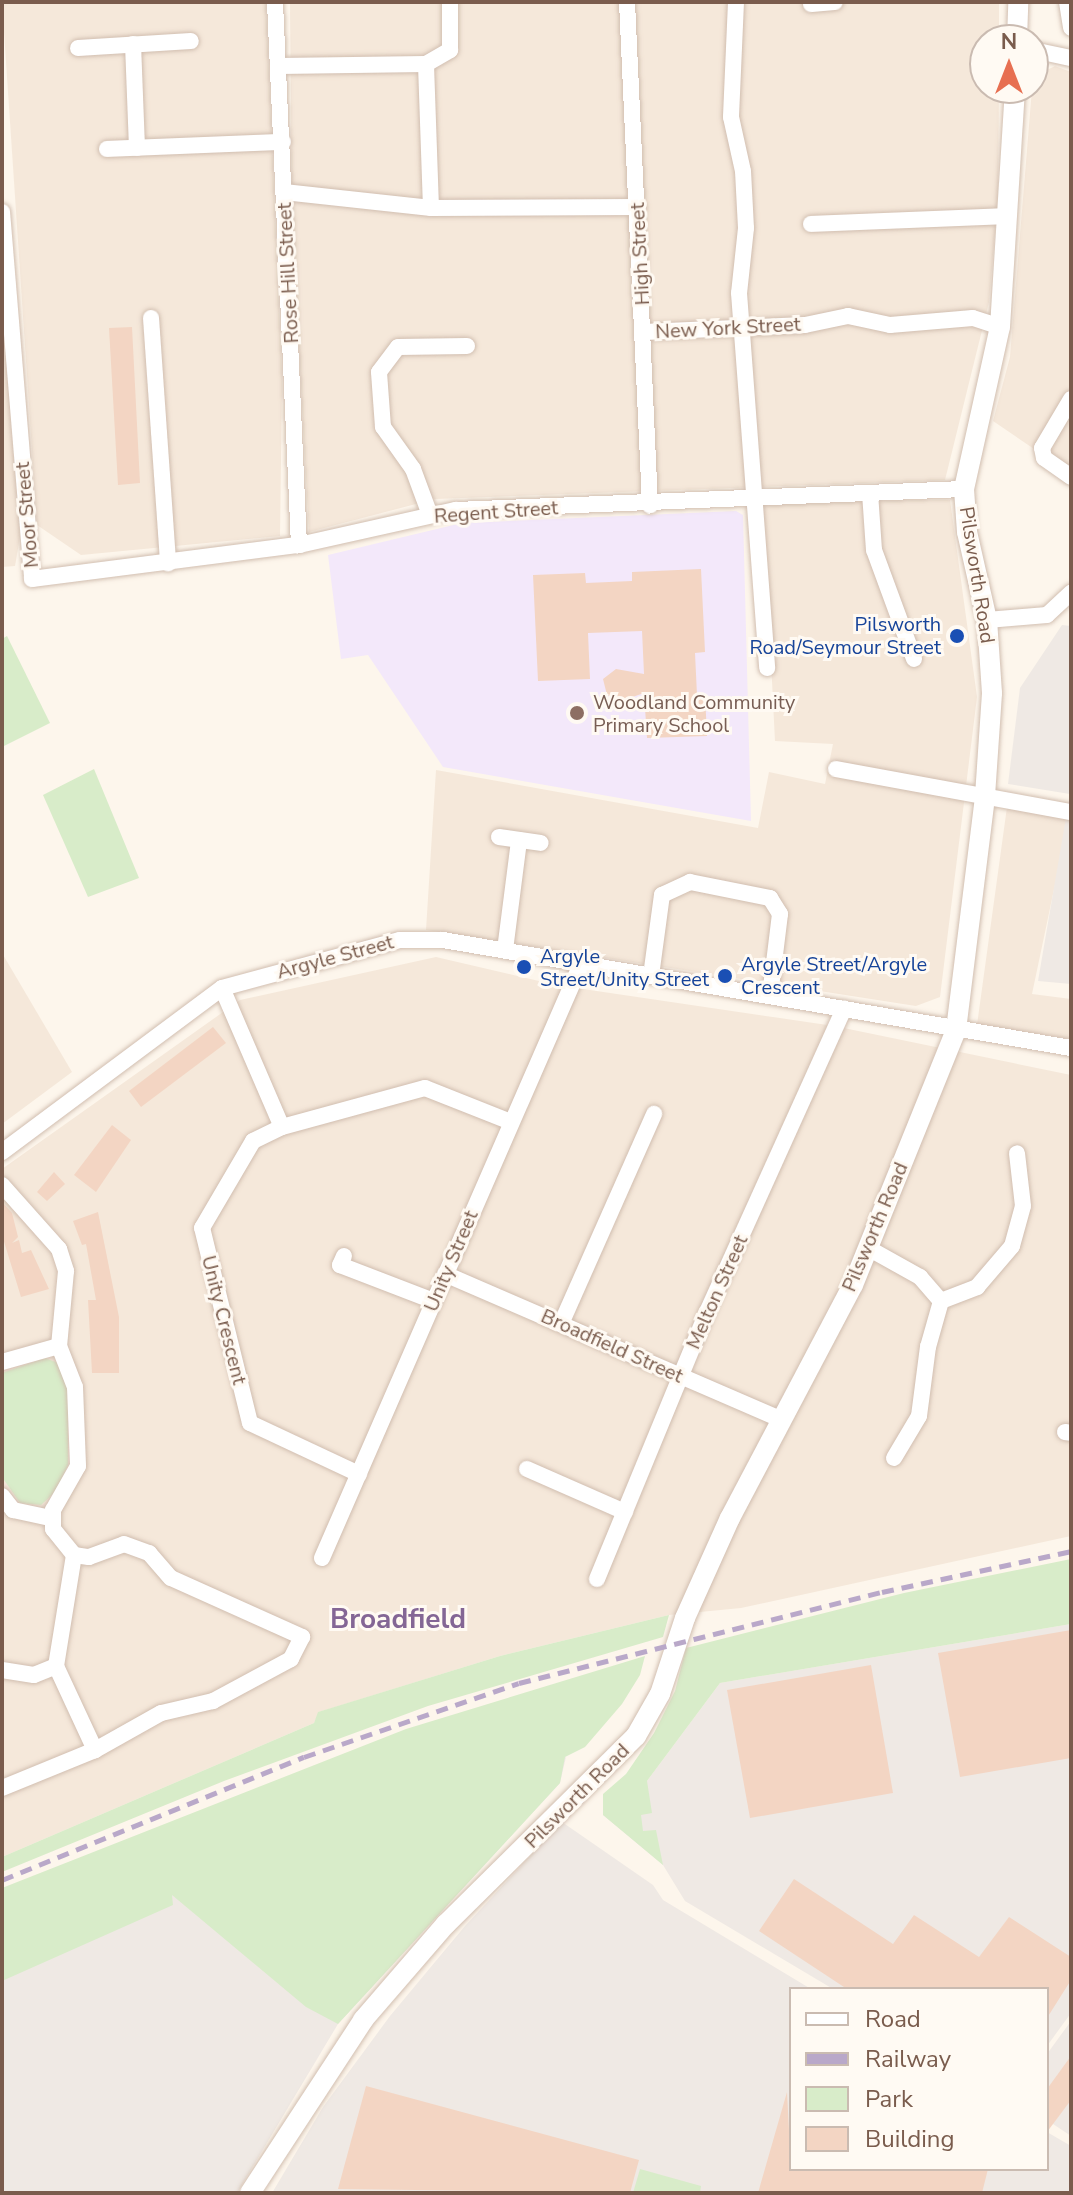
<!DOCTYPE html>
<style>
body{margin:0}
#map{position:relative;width:1073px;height:2195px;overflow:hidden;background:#fdf6ec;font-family:"Nunito Sans",sans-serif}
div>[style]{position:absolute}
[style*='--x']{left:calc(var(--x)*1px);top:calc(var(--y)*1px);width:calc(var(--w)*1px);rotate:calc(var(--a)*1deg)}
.residential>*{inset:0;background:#f5e8da}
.industrial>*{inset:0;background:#efe9e4}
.education>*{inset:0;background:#f3e8fa}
.green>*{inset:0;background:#d8ecc9}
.building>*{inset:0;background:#f3d5c3}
.roads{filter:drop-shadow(0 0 2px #d1beb0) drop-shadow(0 0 2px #d1beb0)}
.minor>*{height:16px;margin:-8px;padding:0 8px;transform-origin:8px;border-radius:8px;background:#fff}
.tertiary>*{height:20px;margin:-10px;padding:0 10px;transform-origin:10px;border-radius:10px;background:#fff}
.rail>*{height:5px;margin-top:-2.5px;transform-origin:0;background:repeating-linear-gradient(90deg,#b9a8c9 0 12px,transparent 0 20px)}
.dots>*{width:22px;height:22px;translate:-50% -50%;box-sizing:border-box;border:4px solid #fffaf3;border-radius:50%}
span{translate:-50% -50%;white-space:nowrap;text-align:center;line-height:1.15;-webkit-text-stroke:6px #fffaf3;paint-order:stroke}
.street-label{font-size:20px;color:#7a5c4d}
.transit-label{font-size:20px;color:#164399}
.right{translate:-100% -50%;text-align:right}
.left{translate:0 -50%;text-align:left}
.education-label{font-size:20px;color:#785e54}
.district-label{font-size:28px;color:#846695;font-weight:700}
.frame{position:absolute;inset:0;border:4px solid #7a5c4d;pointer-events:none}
.legend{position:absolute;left:789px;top:1987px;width:260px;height:184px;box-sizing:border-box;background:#fffaf3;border:2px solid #cabbb1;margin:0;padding:10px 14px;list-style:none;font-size:24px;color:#7a5c4d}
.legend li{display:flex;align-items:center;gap:16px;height:40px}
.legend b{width:40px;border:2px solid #cabbb1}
.north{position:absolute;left:969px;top:24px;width:80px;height:80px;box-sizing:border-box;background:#fffaf3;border:2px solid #cabbb1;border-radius:50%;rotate:0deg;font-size:22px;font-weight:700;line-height:32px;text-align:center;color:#7a5c4d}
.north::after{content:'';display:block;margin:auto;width:28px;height:36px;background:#e76f51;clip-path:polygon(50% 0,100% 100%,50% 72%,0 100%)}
</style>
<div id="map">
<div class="residential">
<div style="clip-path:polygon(2px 2px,266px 2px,282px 380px,280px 536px,81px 555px,37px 525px)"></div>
<div style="clip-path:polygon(290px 2px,999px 2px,999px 40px,985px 40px,985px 88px,999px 88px,998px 196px,989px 302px,945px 480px,435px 499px,309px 532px,292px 219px)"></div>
<div style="clip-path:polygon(1055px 66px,1071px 72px,1071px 474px,993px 421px,1010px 357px,1033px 77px)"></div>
<div style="clip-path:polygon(2px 302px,20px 537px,15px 566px,2px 567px)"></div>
<div style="clip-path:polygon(950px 500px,977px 697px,940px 997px,916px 1006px,426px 930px,436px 770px,758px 828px,769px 772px,825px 784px,833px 744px,775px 741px,763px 501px)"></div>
<div style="clip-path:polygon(1007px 807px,1069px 818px,1032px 994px,1071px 999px,1071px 1039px,977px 1025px)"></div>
<div style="clip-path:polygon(2px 953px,72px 1072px,2px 1124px)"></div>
<div style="clip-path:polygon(436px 957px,556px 985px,834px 1026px,1071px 1075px,1071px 1536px,741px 1608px,669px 1615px,500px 1656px,319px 1712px,314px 1723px,2px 1857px,2px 1169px,240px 1000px)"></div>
</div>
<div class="industrial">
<div style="clip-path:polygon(1062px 625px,1071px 626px,1071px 984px,1038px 981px,1070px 794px,1008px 784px,1020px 688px)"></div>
<div style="clip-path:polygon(1071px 1624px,1071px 2013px,1047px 2046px,1047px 1989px,833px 1989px,685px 1901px,663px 1865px,603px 1815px,647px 1781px,720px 1683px)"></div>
<div style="clip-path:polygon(566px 1757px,560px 1783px,338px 2024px,237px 2193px,2px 2193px,2px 1949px,479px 1782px)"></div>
<div style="clip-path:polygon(562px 1822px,653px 1885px,663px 1900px,811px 1989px,791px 1989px,791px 2169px,1047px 2169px,1047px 2132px,1071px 2146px,1071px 2193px,272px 2193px,323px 2107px,390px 2016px,465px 1926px)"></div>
<div style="clip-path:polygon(1071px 2021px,1071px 2136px,1047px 2120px,1047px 2054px)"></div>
</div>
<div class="education">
<div style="clip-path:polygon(736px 511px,743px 515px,751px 821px,443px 767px,368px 655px,341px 659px,328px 555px,462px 523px)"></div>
</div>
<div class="green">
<div style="clip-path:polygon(7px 636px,50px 723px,2px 747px,2px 639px)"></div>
<div style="clip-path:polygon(94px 769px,139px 878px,88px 897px,43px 795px)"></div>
<div style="clip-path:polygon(45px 1358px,58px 1363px,68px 1386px,68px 1465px,56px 1491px,41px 1505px,20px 1503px,2px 1477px,2px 1373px)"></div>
<div style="clip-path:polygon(1071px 1559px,1071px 1624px,720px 1683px,647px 1781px,652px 1813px,641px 1815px,643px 1831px,656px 1830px,663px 1865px,603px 1815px,603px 1794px,626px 1774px,654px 1733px,675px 1691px,686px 1648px,904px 1593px)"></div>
<div style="clip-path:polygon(669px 1615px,663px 1637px,428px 1706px,224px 1781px,2px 1872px,2px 1857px,314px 1723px,318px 1712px,500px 1656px)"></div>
<div style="clip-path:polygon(645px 1656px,640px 1675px,622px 1704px,585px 1747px,565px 1757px,560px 1783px,338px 2024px,306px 2007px,172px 1895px,173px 1905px,2px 1981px,2px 1888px,406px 1729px)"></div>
<div style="clip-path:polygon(640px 2169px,701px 2186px,700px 2193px,633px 2193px)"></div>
</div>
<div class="building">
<div style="clip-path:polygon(132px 327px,140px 483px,118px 485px,109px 328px)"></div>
<div style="clip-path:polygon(701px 569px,705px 652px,695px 653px,697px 695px,705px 694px,707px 736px,647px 738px,644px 693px,621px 701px,607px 695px,603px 679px,616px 669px,644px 674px,642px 631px,588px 633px,590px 679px,538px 681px,533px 575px,585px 573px,586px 583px,632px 581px,632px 572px)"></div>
<div style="clip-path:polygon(213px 1027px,226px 1043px,141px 1107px,129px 1091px)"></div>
<div style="clip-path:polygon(112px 1125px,131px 1140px,96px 1192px,74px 1175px)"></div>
<div style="clip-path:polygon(54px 1172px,65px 1184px,47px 1201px,37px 1192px)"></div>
<div style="clip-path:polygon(2px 1202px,12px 1213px,18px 1237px,12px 1243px,19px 1240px,22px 1253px,31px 1250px,49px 1289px,21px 1297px,2px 1235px)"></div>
<div style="clip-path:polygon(98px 1212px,119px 1317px,119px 1373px,92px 1373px,88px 1300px,96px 1300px,86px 1244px,82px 1245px,73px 1221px)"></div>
<div style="clip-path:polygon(1071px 1630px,1071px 1758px,960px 1777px,938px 1653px)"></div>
<div style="clip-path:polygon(871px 1665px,893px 1793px,750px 1818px,727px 1690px)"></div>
<div style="clip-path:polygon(794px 1879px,893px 1944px,914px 1915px,979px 1957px,1009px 1917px,1071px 1957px,1071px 1980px,1047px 2018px,1047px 1989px,847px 1989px,759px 1931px)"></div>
<div style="clip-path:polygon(1071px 2056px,1071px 2100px,1047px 2132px,1047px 2089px)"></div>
<div style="clip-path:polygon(366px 2086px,639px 2160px,630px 2193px,338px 2189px)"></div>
<div style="clip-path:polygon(787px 2092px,791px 2169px,988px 2169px,982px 2193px,758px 2193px)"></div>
</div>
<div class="roads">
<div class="minor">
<div style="--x:275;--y:2;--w:544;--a:87.47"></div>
<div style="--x:627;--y:2;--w:504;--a:87.38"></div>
<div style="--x:736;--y:2;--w:115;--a:92.5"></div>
<div style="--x:731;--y:117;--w:55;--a:77.5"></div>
<div style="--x:743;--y:171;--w:57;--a:87"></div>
<div style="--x:746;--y:228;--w:65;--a:96.1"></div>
<div style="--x:739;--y:293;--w:376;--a:85.7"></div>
<div style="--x:1067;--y:2;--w:26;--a:81"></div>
<div style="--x:811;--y:4;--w:24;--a:-5"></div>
<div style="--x:133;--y:44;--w:104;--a:87.8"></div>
<div style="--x:78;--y:48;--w:113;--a:-3.5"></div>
<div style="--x:1033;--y:50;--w:39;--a:12"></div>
<div style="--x:279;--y:66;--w:147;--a:-0.8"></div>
<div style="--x:107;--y:149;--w:176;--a:-2.3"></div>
<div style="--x:284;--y:192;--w:148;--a:6.2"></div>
<div style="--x:431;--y:208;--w:207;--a:-0.3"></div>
<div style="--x:431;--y:208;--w:144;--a:-92"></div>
<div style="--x:426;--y:64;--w:28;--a:-30"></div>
<div style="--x:450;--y:50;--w:48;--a:-90"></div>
<div style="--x:2;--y:212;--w:368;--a:85.3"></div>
<div style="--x:32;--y:579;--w:269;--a:-7.3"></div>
<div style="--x:299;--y:545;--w:161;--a:-12.6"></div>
<div style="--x:456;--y:510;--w:508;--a:-2.37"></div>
<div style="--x:811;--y:224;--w:196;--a:-2.3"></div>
<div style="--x:151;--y:318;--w:246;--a:86"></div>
<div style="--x:644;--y:332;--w:161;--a:-2.5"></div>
<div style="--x:805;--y:325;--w:44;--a:-11.8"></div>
<div style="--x:848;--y:316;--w:43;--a:12.1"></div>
<div style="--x:890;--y:325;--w:83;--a:-4.8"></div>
<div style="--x:973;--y:318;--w:28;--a:18"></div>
<div style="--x:1071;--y:399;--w:57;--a:120.6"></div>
<div style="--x:1042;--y:448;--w:10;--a:79"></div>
<div style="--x:1044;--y:458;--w:33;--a:35"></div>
<div style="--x:870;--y:493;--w:57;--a:86"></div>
<div style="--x:874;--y:550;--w:116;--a:69.8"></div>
<div style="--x:430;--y:515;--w:49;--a:-110.3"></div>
<div style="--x:413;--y:469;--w:52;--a:-125.5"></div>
<div style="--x:383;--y:427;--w:55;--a:-94.2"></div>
<div style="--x:379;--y:372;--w:31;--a:-53"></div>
<div style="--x:398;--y:347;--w:69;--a:-0.8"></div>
<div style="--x:987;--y:620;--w:60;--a:-4.8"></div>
<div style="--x:1047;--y:615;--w:33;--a:-43"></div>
<div style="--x:836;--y:769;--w:239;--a:10.4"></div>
<div style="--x:499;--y:837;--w:42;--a:8.1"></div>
<div style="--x:505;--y:950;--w:111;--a:-82.7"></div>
<div style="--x:651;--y:976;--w:82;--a:-82.3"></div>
<div style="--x:662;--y:895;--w:31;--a:-25"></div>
<div style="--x:690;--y:882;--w:82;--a:11.3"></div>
<div style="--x:770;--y:898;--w:19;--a:58"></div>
<div style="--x:780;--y:914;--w:82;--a:97"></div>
<div style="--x:222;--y:988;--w:151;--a:66.7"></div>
<div style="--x:2;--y:1152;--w:274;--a:-36.7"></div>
<div style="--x:222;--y:988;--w:184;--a:-15.1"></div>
<div style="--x:400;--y:940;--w:43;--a:0"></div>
<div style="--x:443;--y:940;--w:637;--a:9.76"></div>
<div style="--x:2;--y:1185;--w:86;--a:48.3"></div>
<div style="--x:59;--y:1249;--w:23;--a:72"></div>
<div style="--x:66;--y:1271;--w:75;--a:95.3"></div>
<div style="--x:59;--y:1346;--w:44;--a:68.7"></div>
<div style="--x:75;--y:1387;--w:79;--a:87.8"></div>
<div style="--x:78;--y:1466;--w:51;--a:119.6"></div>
<div style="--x:53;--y:1510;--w:19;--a:90"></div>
<div style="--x:53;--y:1529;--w:33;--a:51"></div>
<div style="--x:74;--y:1555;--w:15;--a:8"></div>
<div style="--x:89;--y:1557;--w:37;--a:-20"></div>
<div style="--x:124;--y:1544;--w:27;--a:20"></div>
<div style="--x:149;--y:1553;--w:33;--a:49"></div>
<div style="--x:171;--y:1578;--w:144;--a:24.2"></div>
<div style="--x:302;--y:1637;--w:25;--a:117"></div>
<div style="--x:291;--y:1659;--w:89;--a:151.7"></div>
<div style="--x:213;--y:1701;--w:53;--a:167"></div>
<div style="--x:161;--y:1713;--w:76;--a:150.7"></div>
<div style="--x:95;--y:1750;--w:100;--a:157.8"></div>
<div style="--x:868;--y:1248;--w:60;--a:29.1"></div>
<div style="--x:920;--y:1277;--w:32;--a:49"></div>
<div style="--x:344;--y:1256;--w:10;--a:114"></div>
<div style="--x:340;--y:1265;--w:101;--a:21"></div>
<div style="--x:445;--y:1274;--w:363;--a:23.4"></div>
<div style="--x:941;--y:1301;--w:39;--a:-21"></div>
<div style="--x:977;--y:1287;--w:54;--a:-49.5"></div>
<div style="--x:1012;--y:1246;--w:41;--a:-74.6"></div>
<div style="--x:1023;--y:1206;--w:53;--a:-96.5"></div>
<div style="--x:561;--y:1324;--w:230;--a:-66.1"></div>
<div style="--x:2;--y:1362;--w:59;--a:-15.7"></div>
<div style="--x:1065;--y:1432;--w:6;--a:9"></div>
<div style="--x:894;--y:1458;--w:49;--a:-59.2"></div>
<div style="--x:919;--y:1416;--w:70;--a:-82.6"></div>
<div style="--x:928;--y:1347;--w:48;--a:-74.2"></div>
<div style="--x:527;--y:1469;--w:107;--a:23.7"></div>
<div style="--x:359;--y:1474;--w:120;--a:-154.9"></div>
<div style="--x:250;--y:1423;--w:201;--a:-103.8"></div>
<div style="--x:202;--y:1228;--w:101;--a:-59.6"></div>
<div style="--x:253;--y:1141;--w:32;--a:-26"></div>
<div style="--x:282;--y:1127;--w:148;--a:-15.3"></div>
<div style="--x:425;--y:1088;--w:92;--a:21.6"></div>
<div style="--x:2;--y:1496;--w:18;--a:52"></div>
<div style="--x:13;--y:1510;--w:40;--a:12"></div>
<div style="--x:74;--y:1555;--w:112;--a:99.2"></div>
<div style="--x:56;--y:1666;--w:93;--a:65.1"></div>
<div style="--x:322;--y:1558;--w:648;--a:-66.44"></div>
<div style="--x:597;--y:1579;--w:289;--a:-67.6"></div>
<div style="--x:707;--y:1312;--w:333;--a:-65.7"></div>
<div style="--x:2;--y:1670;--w:32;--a:9"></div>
<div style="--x:34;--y:1675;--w:24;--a:-22"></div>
</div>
<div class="tertiary">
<div style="--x:1017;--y:40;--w:38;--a:-88"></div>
<div style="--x:250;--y:2193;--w:207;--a:-56.8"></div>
<div style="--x:363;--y:2020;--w:127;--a:-49.2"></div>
<div style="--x:446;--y:1924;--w:267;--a:-44.7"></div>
<div style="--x:636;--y:1736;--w:48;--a:-60.3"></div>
<div style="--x:660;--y:1694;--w:80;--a:-71.8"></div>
<div style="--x:685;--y:1618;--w:110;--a:-65.8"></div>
<div style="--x:730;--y:1518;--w:263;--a:-62.2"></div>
<div style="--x:853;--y:1285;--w:275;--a:-68"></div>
<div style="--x:956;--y:1030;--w:236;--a:-82.9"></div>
<div style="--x:985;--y:796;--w:103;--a:-86.1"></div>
<div style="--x:992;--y:693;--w:73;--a:-93.9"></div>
<div style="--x:987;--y:620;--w:90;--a:-102.8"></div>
<div style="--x:967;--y:532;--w:43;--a:-94"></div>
<div style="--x:964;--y:489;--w:166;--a:-77.5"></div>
<div style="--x:1000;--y:327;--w:239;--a:-86.4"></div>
</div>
</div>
<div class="rail">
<div style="--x:2;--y:1880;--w:326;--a:-22.2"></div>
<div style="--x:304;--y:1757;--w:227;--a:-19"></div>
<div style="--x:519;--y:1683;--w:374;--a:-14.1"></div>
<div style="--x:882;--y:1592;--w:193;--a:-12.2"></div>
</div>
<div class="dots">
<div style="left:957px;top:636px;background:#1a4fb4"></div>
<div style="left:577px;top:713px;background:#8d6e63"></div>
<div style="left:524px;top:967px;background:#1a4fb4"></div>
<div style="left:725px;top:976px;background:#1a4fb4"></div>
</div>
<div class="street-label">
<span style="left:640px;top:254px;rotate:-93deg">High Street</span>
<span style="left:288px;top:273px;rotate:-93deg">Rose Hill Street</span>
<span style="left:728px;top:328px;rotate:-3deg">New York Street</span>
<span style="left:496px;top:512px;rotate:-4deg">Regent Street</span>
<span style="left:27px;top:515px;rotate:-95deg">Moor Street</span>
<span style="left:977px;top:575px;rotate:81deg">Pilsworth Road</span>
<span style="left:335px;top:957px;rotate:-15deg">Argyle Street</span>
<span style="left:875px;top:1227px;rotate:-67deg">Pilsworth Road</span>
<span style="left:451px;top:1261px;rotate:-67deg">Unity Street</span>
<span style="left:717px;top:1292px;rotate:-66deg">Melton Street</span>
<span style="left:224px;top:1320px;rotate:76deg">Unity Crescent</span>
<span style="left:612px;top:1346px;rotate:24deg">Broadfield Street</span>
<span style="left:577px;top:1796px;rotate:-45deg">Pilsworth Road</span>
</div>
<div class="transit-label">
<span class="right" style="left:941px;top:636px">Pilsworth<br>Road/Seymour Street</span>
<span class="left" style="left:540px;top:968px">Argyle<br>Street/Unity Street</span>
<span class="left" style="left:741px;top:976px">Argyle Street/Argyle<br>Crescent</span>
</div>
<div class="education-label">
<span class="left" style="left:593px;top:714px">Woodland Community<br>Primary School</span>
</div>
<div class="district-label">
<span style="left:398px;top:1619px">Broadfield</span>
</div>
<div class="frame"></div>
<ul class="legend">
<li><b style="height:10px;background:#fff"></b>Road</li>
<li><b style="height:10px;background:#b9a8c9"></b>Railway</li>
<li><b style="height:22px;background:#d8ecc9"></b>Park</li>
<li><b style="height:22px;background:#f3d5c3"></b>Building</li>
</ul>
<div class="north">N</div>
</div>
